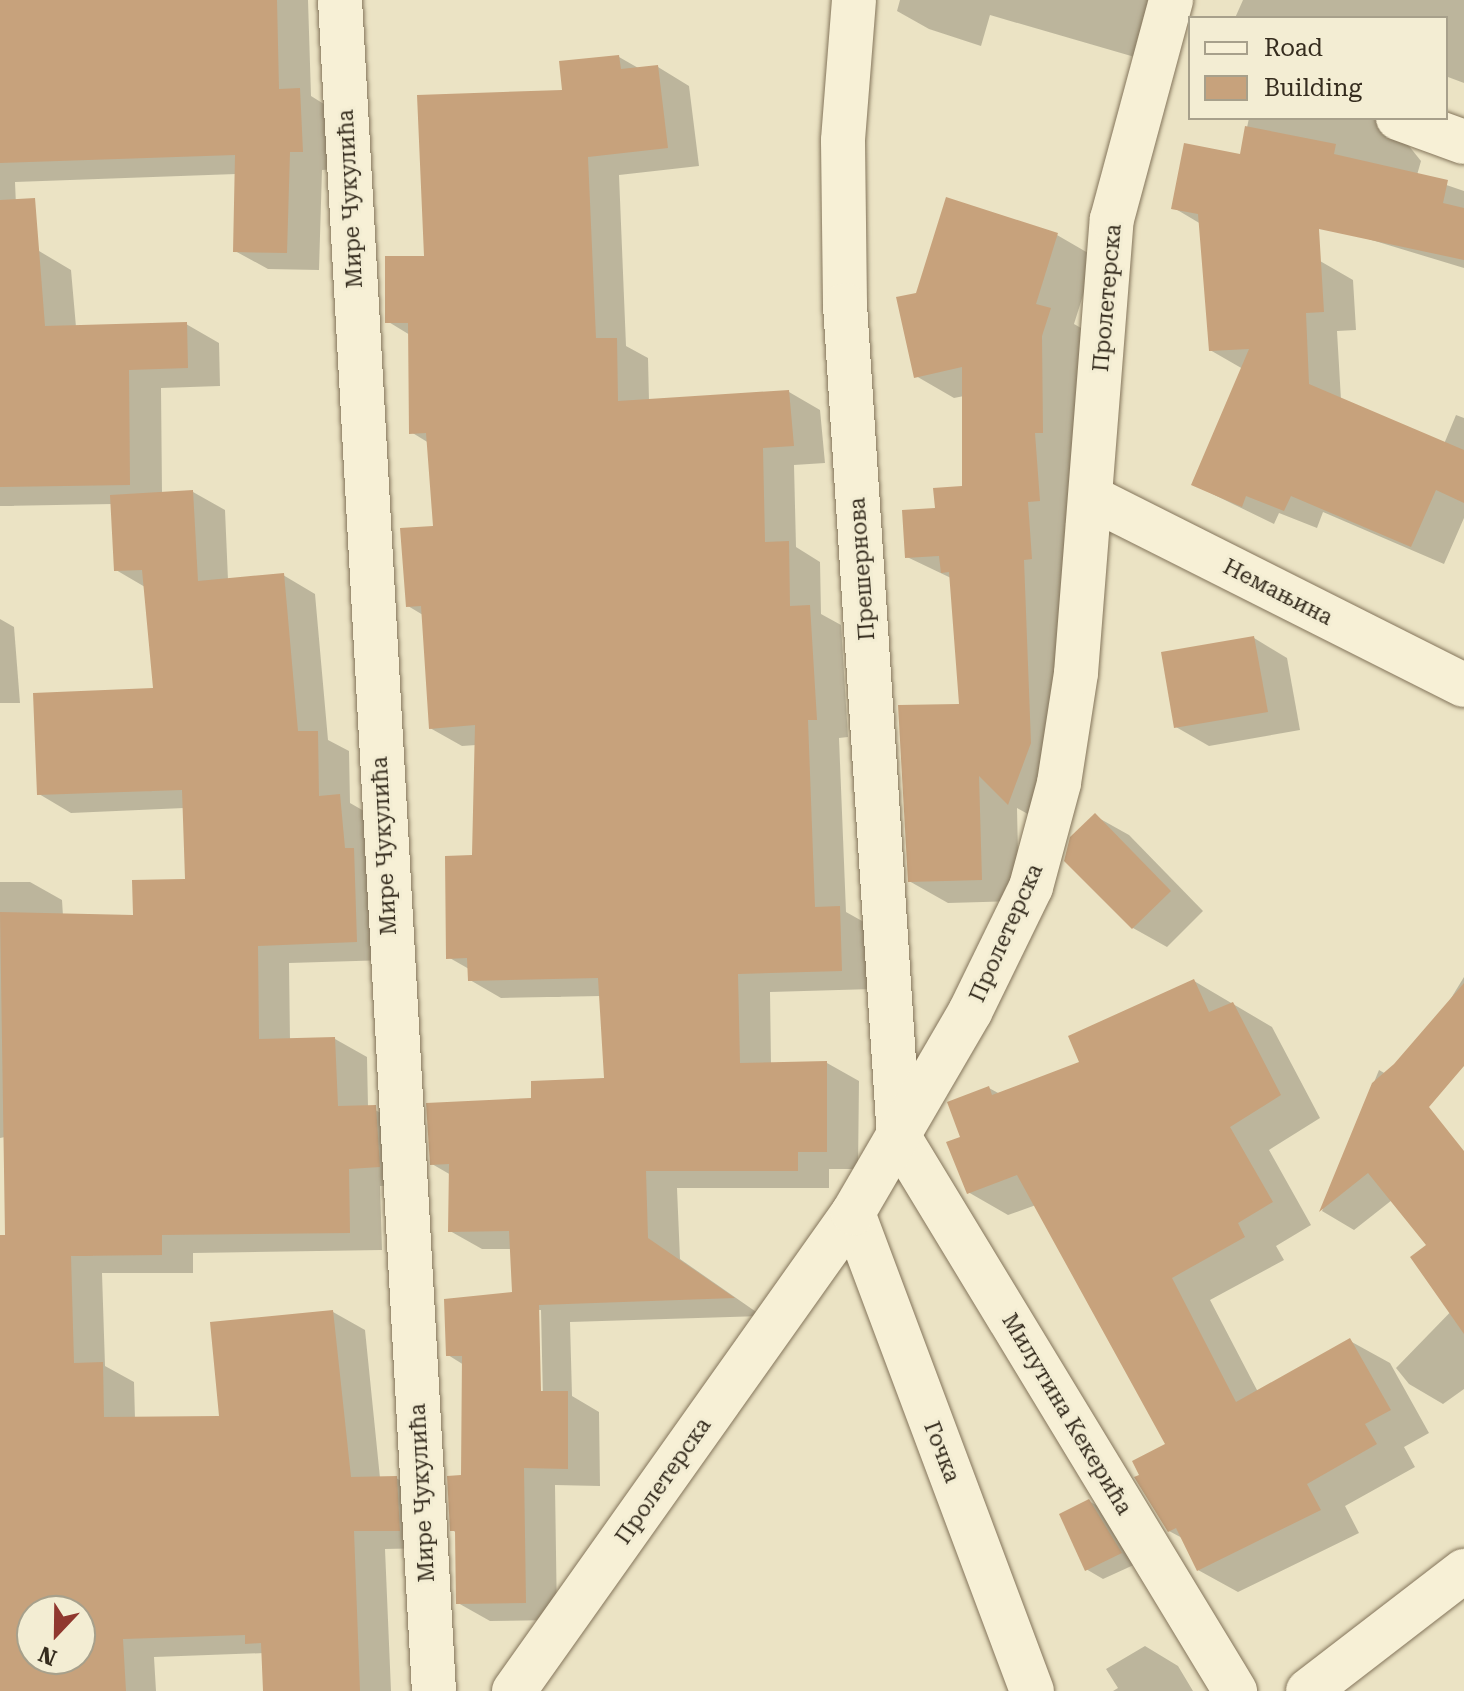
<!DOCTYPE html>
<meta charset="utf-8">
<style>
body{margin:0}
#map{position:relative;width:1464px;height:1691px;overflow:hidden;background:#ebe3c4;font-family:"Roboto Serif",serif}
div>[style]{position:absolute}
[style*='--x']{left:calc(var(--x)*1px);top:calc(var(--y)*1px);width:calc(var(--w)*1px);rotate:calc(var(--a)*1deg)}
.shadow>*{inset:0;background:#0003}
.building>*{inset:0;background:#c7a27c}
.roads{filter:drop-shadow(0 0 2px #84755b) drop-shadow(0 0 2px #84755b)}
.minor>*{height:44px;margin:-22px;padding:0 22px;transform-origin:22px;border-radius:22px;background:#f7f0d6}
span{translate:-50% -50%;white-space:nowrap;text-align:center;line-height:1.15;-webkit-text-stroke:6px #f3edd3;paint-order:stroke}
.street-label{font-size:22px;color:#352c1e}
.legend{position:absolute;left:1188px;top:16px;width:260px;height:104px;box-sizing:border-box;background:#f3edd3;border:2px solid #a7a08b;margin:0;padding:10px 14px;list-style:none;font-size:24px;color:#352c1e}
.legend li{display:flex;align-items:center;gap:16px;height:40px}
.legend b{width:40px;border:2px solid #a7a08b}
.north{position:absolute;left:16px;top:1595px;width:80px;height:80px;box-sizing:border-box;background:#f3edd3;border:2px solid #a7a08b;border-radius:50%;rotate:202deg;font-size:22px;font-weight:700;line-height:32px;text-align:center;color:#352c1e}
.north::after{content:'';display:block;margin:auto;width:28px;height:36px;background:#90382f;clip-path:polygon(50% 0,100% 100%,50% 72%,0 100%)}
</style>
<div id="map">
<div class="shadow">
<div style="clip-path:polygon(evenodd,0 0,308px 0,311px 96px,332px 109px,335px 169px,322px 170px,319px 270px,268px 269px,235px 251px,236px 174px,15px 182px,18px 252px,39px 251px,71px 270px,76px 327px,186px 324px,219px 343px,220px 386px,161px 388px,162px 493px,193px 492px,225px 510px,228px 580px,283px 575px,315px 594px,328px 740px,349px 751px,350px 803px,371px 815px,389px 960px,289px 963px,290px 1040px,335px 1039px,367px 1057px,368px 1107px,408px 1125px,411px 1185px,380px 1186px,382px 1250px,193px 1253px,193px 1273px,102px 1273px,105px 1366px,134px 1382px,135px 1419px,222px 1418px,333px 1312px,365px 1330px,380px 1478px,396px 1478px,428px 1497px,431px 1548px,385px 1549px,391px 1691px,274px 1691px,265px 1653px,154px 1657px,156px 1691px,0 1691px,0 1237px,7px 1237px,5px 1137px,0 1138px,0 882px,30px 882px,62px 900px,63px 916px,135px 917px,187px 881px,184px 808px,71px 813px,39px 794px,155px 690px,145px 587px,116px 570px,113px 504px,0 506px,0 0,32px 1611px,80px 1611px,80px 1659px,32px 1659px,32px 1611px)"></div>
<div style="clip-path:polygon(900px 0,1162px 0,1145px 60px,990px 15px,981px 46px,929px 29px,897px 11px)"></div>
<div style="clip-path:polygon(1243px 0,1464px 0,1464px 83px,1448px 77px,1446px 84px,1446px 18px,1235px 18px)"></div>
<div style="clip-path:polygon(evenodd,619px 57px,640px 69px,658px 67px,689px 86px,699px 166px,619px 175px,626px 346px,648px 358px,649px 401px,789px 392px,820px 410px,825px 463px,794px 465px,796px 547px,820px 562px,821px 614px,841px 625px,848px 737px,839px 738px,846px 912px,871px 926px,873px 989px,770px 992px,771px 1064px,827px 1063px,859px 1081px,858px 1169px,829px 1169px,829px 1188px,677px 1188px,680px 1259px,762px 1316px,570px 1322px,572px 1396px,599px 1412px,600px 1486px,555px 1485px,557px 1620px,490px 1621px,458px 1603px,457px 1533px,452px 1530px,463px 1477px,464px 1365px,448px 1355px,514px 1294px,512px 1249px,482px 1249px,450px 1231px,451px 1175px,432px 1164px,534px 1100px,606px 1080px,601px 996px,501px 998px,470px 980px,469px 969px,448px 957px,474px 857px,476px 745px,462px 746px,430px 728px,423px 615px,408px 606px,435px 528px,429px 443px,411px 432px,410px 335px,387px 321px,426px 258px,565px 92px,619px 57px,537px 1310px,541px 1310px,543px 1401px,539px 1401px,537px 1310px)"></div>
<div style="clip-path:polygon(1249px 118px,1413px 118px,1405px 141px,1421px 161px,1417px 175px,1464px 191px,1464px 268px,1309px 221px,1320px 261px,1353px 280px,1356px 330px,1337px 331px,1341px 400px,1444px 444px,1456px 415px,1464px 418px,1464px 518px,1444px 564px,1323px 512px,1317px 528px,1279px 513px,1274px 524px,1194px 485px,1243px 369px,1210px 350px,1201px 224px,1174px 208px,1241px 156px)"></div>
<div style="clip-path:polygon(1057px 235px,1095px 257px,1074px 324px,1088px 332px,1077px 522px,1065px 523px,1070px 580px,1061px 581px,1069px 765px,1046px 824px,1017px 808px,1019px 901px,948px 903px,909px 881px,961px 706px,951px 578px,907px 557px,937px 510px,964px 487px,964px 396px,954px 398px,916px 376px,917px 294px)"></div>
<div style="clip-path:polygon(0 619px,14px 627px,20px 703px,0 703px)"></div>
<div style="clip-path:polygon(1254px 638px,1287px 658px,1300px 730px,1209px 746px,1176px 727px)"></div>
<div style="clip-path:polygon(1095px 816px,1129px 835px,1203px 911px,1167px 947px,1133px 928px)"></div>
<div style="clip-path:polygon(1464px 977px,1464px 1039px,1439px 1018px)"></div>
<div style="clip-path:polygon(1194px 981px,1272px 1027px,1320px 1118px,1269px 1150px,1311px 1225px,1276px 1246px,1284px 1260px,1210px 1300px,1258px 1392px,1350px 1341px,1390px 1363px,1429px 1433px,1404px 1447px,1415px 1467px,1345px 1506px,1359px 1533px,1238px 1592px,1198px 1570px,1184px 1539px,1169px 1531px,1168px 1445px,1036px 1205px,1008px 1215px,968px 1192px,963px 1138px,989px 1088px,1000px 1094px,1081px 1063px)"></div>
<div style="clip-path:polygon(1379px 1070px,1412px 1089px,1464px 1163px,1464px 1259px,1392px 1200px,1354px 1230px,1322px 1211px)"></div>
<div style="clip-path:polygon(1464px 1298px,1464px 1389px,1443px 1404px,1409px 1384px,1396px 1368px)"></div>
<div style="clip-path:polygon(1089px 1501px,1106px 1511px,1138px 1563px,1103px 1579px,1086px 1569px)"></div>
<div style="clip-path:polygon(1145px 1646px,1178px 1666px,1193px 1691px,1113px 1691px,1118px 1688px,1106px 1669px)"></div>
</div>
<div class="building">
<div style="clip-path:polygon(0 0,277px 0,279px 89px,300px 88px,303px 152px,290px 152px,287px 253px,233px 252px,235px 155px,0 163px)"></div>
<div style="clip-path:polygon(619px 55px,621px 69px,658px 65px,668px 148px,588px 157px,596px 338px,617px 338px,618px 401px,789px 390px,794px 446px,763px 448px,765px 542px,789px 541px,790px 606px,810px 605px,817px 720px,808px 720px,815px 907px,840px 906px,842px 971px,738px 974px,740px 1063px,827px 1061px,827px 1152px,798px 1152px,798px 1171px,646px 1171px,648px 1238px,735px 1298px,539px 1305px,541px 1391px,568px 1391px,568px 1469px,524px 1468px,526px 1603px,456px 1604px,455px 1531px,450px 1531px,447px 1476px,461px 1475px,462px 1356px,446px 1356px,444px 1299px,512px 1292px,509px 1231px,448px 1232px,449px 1164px,430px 1165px,426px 1103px,531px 1098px,531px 1081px,604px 1078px,598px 978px,468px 981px,467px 958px,446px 959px,445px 856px,472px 855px,475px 725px,429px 729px,421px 606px,406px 607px,400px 528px,433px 526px,426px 433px,409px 434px,408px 323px,385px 323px,385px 256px,424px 256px,417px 95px,562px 90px,559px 61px)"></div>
<div style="clip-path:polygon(1245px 126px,1336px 144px,1334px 154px,1448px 180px,1443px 203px,1464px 208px,1464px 260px,1319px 229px,1324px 312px,1306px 313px,1309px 384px,1464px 450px,1464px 503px,1436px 490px,1411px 547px,1291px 496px,1284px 511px,1246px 496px,1242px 507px,1191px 485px,1249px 349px,1209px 351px,1198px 214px,1171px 209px,1184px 143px,1240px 154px)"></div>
<div style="clip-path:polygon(946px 197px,1058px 233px,1036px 304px,1051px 308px,1042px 336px,1043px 433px,1035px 433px,1040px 501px,1028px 502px,1032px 559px,1024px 560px,1031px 743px,1008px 805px,979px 776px,982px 880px,908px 882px,898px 705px,959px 704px,949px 572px,941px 573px,939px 556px,905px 558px,902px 510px,935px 508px,933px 488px,962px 486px,962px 367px,914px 378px,896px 297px,916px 293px)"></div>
<div style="clip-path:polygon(35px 198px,45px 326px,187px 322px,188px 368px,129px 370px,130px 485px,0 487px,0 200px)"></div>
<div style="clip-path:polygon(evenodd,193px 490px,198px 581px,284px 573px,298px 731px,318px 731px,319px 796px,340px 794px,345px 848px,354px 848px,357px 942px,258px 946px,259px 1039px,335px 1037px,338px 1106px,376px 1105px,380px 1167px,349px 1169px,350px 1233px,162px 1235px,162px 1255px,71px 1256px,74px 1363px,103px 1362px,104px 1417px,219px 1416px,210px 1322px,333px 1310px,351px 1477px,397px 1476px,400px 1531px,354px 1531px,360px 1691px,263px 1691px,261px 1643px,245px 1644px,245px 1635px,123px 1639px,126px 1691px,0 1691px,0 1235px,5px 1235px,0 912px,133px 915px,132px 880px,185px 879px,182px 790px,37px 795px,33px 693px,153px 688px,142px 570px,114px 571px,110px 495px,193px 490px,32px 1611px,80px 1611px,80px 1659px,32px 1659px,32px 1611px)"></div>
<div style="clip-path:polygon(1254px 636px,1268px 712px,1174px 728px,1161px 652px)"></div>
<div style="clip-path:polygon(1095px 813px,1171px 891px,1132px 929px,1064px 861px,1070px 837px)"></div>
<div style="clip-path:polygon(1194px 979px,1209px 1012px,1233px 1002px,1281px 1095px,1230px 1127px,1273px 1202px,1238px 1223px,1245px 1237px,1172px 1278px,1236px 1402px,1350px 1338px,1391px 1410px,1365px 1424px,1377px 1444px,1307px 1484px,1321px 1510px,1197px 1571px,1176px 1528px,1168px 1532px,1134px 1477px,1139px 1475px,1132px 1461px,1165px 1444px,1017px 1175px,967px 1194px,946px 1142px,960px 1137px,947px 1102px,989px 1086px,992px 1095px,1079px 1062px,1068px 1036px)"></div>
<div style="clip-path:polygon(1464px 983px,1464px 1066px,1429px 1107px,1464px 1151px,1464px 1334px,1410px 1257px,1426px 1245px,1368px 1173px,1319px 1212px,1372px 1083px,1394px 1064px)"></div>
<div style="clip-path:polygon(1089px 1499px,1122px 1553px,1085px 1571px,1059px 1514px)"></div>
</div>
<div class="roads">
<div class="minor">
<div style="--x:340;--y:0;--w:1694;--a:86.82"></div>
<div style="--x:854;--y:0;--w:141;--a:94.5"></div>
<div style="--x:843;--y:141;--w:164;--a:89.3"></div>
<div style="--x:845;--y:305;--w:834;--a:86.29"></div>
<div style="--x:899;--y:1137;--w:648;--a:58.76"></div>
<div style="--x:1398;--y:118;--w:70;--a:20"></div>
<div style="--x:1092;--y:498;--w:416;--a:26.7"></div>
<div style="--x:853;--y:1213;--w:510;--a:69.47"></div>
<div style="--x:514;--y:1691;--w:586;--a:-54.66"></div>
<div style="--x:853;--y:1213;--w:233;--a:-59.8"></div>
<div style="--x:970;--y:1012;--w:139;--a:-64"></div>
<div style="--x:1031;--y:887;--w:108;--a:-74.9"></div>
<div style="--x:1059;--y:783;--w:111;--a:-81.2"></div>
<div style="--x:1076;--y:673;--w:455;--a:-85.5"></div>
<div style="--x:1112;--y:219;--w:227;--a:-74.9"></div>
<div style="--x:1308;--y:1691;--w:197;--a:-37.6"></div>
</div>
</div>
<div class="street-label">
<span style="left:350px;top:199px;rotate:-93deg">Мире Чукулића</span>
<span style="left:1107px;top:298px;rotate:-85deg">Пролетерска</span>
<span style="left:862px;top:569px;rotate:-94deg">Прешернова</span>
<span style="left:1278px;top:592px;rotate:27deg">Немањина</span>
<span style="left:384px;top:846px;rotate:-93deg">Мире Чукулића</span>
<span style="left:1006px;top:933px;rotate:-66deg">Пролетерска</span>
<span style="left:1067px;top:1414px;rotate:59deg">Милутина Кекерића</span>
<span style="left:942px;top:1452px;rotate:69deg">Гочка</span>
<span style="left:663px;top:1481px;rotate:-55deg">Пролетерска</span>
<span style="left:422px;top:1493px;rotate:-93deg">Мире Чукулића</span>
</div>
<ul class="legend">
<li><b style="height:10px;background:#f7f0d6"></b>Road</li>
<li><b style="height:22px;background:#c7a27c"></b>Building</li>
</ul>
<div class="north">N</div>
</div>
